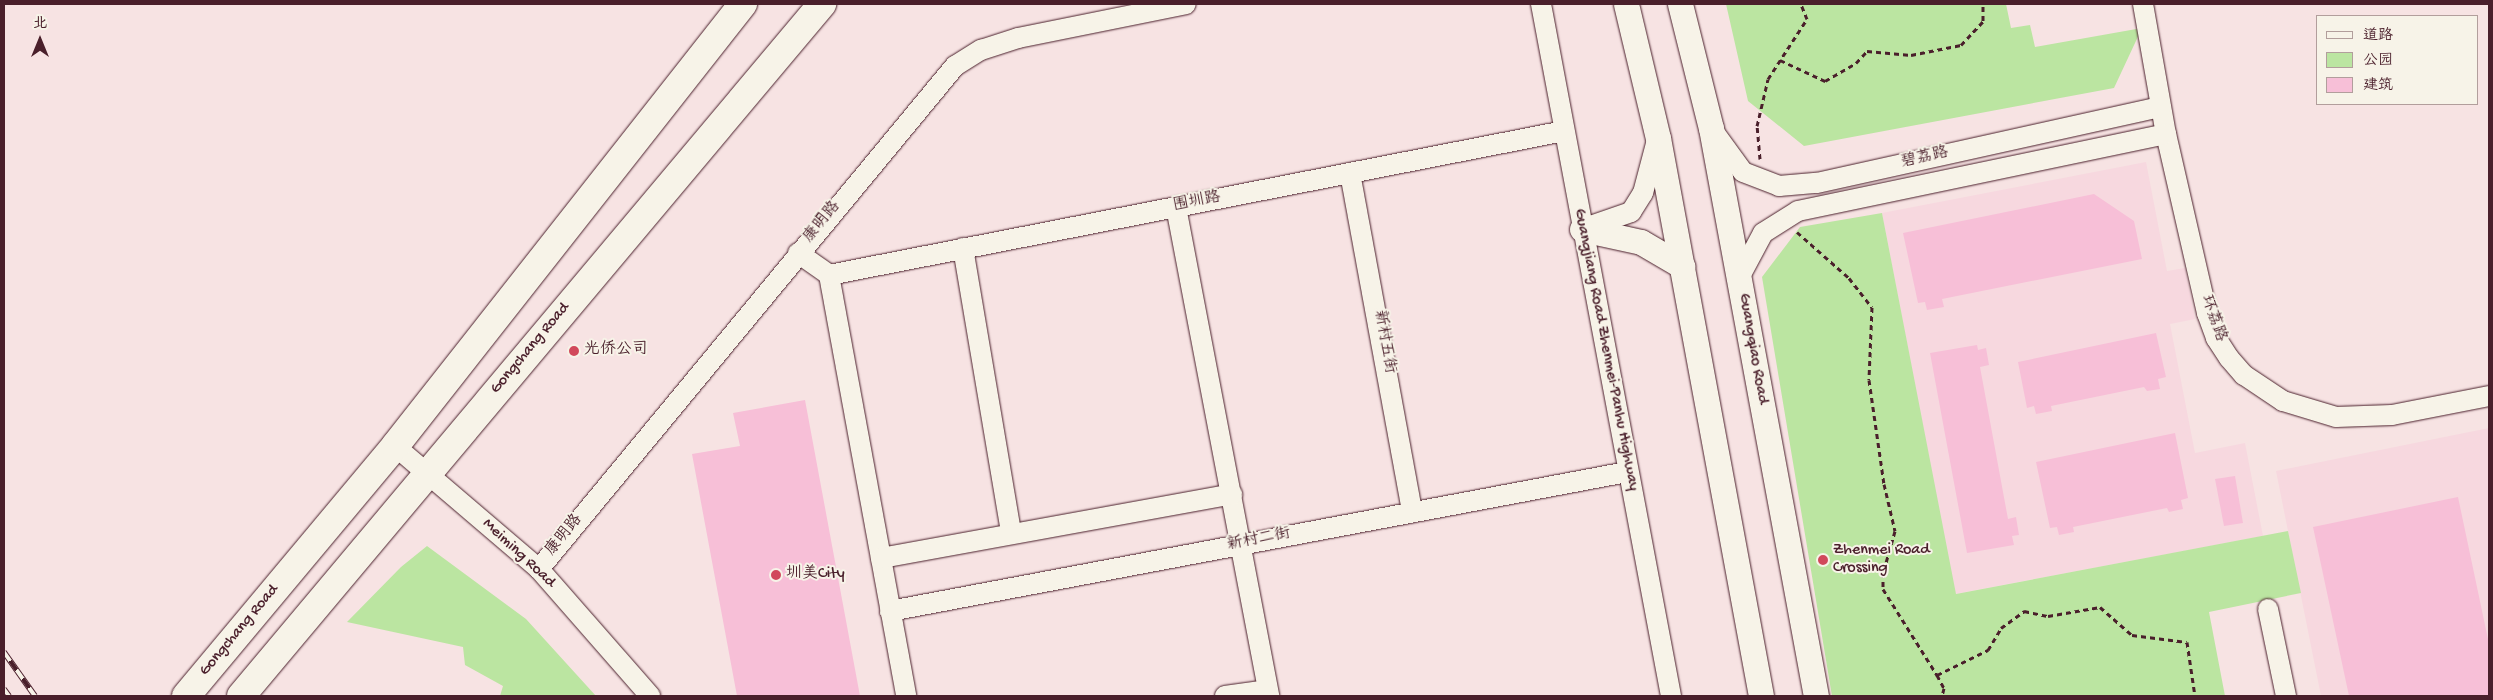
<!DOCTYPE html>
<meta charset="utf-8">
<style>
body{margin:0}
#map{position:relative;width:2493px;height:700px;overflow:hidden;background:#f7e3e3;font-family:"Gochi Hand","LXGW WenKai TC",sans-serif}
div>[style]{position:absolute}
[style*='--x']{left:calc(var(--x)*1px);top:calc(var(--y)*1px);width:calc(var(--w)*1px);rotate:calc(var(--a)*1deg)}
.built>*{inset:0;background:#f7d8df}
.green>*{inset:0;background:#bbe5a1}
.building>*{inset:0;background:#f7bfd7}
.path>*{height:3px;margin-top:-1.5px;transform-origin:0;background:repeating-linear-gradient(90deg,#4a1f2b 0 5px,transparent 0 9px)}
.roads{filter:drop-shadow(0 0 1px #4a1f2b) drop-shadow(0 0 1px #4a1f2b)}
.minor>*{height:20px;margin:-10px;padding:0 10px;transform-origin:10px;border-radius:10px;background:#f7f3e8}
.major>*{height:25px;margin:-12.5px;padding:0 12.5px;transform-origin:12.5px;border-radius:12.5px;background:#f7f3e8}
.highway>*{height:28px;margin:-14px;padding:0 14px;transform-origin:14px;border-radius:14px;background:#f7f3e8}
.rail>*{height:5.5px;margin-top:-2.75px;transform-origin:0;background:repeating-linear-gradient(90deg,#f7f3e8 0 11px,#4a1f2b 0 22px);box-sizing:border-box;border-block:1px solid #4a1f2b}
.dots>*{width:14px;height:14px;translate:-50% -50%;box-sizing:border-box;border:2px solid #f7f3e8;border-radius:50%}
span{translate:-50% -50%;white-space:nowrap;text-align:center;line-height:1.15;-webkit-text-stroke:4px #f7f3e8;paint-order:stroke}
.street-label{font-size:16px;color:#4a1f2b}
.poi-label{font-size:16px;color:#4a1f2b}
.left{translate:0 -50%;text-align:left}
.frame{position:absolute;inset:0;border:5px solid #4a1f2b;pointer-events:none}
.legend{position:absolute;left:2316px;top:15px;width:162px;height:90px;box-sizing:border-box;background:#f7f3e8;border:1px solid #b29e9c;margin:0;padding:6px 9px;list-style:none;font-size:15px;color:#4a1f2b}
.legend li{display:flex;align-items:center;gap:10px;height:25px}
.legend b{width:25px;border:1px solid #b29e9c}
.north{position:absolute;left:15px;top:15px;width:50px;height:50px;-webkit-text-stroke:4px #f7f3e8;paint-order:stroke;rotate:0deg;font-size:14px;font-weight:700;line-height:20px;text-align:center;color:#4a1f2b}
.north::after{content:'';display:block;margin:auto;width:18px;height:22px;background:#4a1f2b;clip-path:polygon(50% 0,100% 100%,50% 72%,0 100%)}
</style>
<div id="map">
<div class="built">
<div style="clip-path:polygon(2146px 162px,2167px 271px,2185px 268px,2195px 319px,2170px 324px,2195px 453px,2245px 443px,2263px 536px,1955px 594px,1882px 213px)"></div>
<div style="clip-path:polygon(2489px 428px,2489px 696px,2321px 696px,2276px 471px)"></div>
</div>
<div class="green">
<div style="clip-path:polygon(1726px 4px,2006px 4px,2011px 28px,2030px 25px,2035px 47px,2142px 28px,2114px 88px,1804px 146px,1748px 101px)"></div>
<div style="clip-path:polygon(1882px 213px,1956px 594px,2288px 531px,2301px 593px,2209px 612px,2225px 696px,1832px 696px,1762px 277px,1800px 227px)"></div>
<div style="clip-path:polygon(427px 546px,526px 619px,596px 696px,500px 696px,503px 686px,465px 665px,463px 647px,347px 622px,401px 567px)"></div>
</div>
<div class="building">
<div style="clip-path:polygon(2094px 194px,2134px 221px,2142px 259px,1942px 299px,1944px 307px,1927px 310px,1925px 302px,1918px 303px,1903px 233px)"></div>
<div style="clip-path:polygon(2156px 333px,2166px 377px,2158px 379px,2160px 389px,2147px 391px,2144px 387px,2051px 406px,2052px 411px,2036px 414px,2034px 406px,2027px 408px,2018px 362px)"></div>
<div style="clip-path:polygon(1977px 345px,1978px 350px,1986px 348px,1989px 365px,1980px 367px,2008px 519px,2016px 517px,2019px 535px,2012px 536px,2014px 545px,1967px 553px,1930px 353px)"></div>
<div style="clip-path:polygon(805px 400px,860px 696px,737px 696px,692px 454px,740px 446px,733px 413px)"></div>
<div style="clip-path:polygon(2175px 433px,2188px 498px,2181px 500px,2183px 509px,2169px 512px,2167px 508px,2073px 527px,2074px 532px,2059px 535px,2057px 527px,2050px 528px,2036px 462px)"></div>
<div style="clip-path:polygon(2235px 476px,2243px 523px,2224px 526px,2215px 479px)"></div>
<div style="clip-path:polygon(2458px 497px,2489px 644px,2489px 696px,2349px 696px,2313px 527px)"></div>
</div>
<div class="path">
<div style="--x:1780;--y:60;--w:50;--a:25"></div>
<div style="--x:1825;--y:81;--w:36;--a:-30"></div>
<div style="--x:1856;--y:63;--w:16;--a:-47"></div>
<div style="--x:1867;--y:51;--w:44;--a:5.2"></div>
<div style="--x:1911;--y:55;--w:51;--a:-11.3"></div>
<div style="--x:1961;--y:45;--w:33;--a:-47"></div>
<div style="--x:1983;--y:21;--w:17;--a:-90"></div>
<div style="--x:1760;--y:159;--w:33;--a:-95"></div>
<div style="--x:1757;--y:126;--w:48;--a:-76.8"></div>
<div style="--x:1768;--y:79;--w:72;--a:-57"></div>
<div style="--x:1807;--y:19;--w:16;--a:-112"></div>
<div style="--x:1797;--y:232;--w:69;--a:41.5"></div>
<div style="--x:1849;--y:278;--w:37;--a:52"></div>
<div style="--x:1872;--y:307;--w:73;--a:92.4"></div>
<div style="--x:1869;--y:380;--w:105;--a:81.8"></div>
<div style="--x:1884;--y:484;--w:48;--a:76.8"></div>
<div style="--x:1895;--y:531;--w:44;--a:105.9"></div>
<div style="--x:1883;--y:573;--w:16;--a:90"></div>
<div style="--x:1883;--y:589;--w:102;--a:57.9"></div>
<div style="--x:1937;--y:675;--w:15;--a:62"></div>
<div style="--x:1944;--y:688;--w:8;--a:104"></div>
<div style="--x:1937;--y:675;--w:57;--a:-26.1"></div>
<div style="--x:1988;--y:650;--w:26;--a:-59"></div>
<div style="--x:2001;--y:628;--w:29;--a:-36"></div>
<div style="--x:2024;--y:611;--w:25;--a:12"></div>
<div style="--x:2048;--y:616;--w:53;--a:-9.8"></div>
<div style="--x:2100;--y:607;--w:43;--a:41.2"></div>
<div style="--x:2132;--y:635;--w:55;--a:7.3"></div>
<div style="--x:2187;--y:642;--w:55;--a:81.6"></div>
</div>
<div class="roads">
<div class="minor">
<div style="--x:1541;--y:4;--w:704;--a:79.36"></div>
<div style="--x:2143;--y:4;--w:132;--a:80"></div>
<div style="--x:2166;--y:134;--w:184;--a:77.1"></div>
<div style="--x:2207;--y:313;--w:27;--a:70"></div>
<div style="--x:2216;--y:338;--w:24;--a:57"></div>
<div style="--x:2229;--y:358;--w:23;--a:49"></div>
<div style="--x:2244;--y:375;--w:47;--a:33.7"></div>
<div style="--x:2283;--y:401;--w:55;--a:16.8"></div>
<div style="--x:2336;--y:417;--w:56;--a:-2"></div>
<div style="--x:2392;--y:415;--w:99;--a:-11.1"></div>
<div style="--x:1714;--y:132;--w:49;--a:54.1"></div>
<div style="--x:1743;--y:172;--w:39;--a:21"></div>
<div style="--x:1779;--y:186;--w:38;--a:-5"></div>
<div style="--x:1817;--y:183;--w:352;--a:-12.5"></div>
<div style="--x:1350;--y:173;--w:345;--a:79.6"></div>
<div style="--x:1176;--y:207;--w:498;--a:79.2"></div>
<div style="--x:1582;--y:229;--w:52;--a:-19.1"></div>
<div style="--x:1631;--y:212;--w:22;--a:-58"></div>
<div style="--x:1643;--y:193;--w:55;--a:-75.2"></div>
<div style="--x:963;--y:248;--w:289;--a:80.4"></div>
<div style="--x:798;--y:253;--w:38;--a:35"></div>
<div style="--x:829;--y:275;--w:428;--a:79.6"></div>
<div style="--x:829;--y:275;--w:749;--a:-11.08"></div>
<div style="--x:1739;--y:278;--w:51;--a:-61.9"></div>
<div style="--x:1763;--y:233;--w:41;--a:-32.2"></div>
<div style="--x:1798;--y:211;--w:376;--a:-11.8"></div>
<div style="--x:395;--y:446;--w:189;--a:40.5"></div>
<div style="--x:539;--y:569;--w:169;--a:48.8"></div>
<div style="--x:881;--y:558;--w:357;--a:-10.3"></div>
<div style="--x:539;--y:569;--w:653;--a:-50.41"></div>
<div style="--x:955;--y:66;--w:31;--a:-32"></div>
<div style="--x:981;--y:50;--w:39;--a:-18"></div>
<div style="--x:1018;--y:38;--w:171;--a:-11.4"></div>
<div style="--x:2268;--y:609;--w:89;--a:78.3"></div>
<div style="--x:890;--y:611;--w:750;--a:-10.68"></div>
<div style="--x:1225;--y:696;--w:42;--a:-8.1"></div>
</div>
<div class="major">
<div style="--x:1626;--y:4;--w:138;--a:76.6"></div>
<div style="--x:1658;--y:138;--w:567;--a:79.54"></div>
<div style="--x:1680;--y:4;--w:128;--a:76"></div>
<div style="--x:1711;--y:128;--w:578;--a:79.53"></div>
<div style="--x:1582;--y:229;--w:60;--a:12.4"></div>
<div style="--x:1641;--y:242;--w:48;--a:30.3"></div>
</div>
<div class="highway">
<div style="--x:186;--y:696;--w:326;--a:-50.1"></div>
<div style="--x:395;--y:446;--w:563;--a:-51.79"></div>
<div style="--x:241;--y:696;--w:904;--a:-49.98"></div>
</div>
</div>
<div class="rail">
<div style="--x:4;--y:652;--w:54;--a:54.8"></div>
<div style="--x:4;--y:689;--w:9;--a:54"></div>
</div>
<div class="dots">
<div style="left:574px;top:351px;background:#d1495b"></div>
<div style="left:1823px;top:560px;background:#d1495b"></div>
<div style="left:776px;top:575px;background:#d1495b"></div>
</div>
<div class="street-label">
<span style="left:1925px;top:159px;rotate:-13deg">碧荔路</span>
<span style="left:1197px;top:203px;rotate:-11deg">围圳路</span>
<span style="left:823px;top:223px;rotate:-51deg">康明路</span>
<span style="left:2212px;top:319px;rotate:70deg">环荔路</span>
<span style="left:1383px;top:342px;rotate:80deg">新村五街</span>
<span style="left:531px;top:349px;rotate:-50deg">Gongchang Road</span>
<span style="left:1752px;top:349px;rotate:80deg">Guangqiao Road</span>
<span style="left:1605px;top:350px;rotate:79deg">Guangjiang Road Zhenmei-Panhu Highway</span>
<span style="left:565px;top:536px;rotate:-51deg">康明路</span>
<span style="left:1259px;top:541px;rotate:-11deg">新村二街</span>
<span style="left:518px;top:554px;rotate:43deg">Meiming Road</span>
<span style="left:240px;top:631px;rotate:-50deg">Gongchang Road</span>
</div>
<div class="poi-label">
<span class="left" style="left:584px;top:351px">光侨公司</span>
<span class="left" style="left:1833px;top:560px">Zhenmei Road<br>Crossing</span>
<span class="left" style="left:786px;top:575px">圳美City</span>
</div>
<div class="frame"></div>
<ul class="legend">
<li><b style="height:6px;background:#f7f3e8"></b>道路</li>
<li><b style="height:14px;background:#bbe5a1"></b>公园</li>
<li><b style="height:14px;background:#f7bfd7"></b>建筑</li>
</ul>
<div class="north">北</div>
</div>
